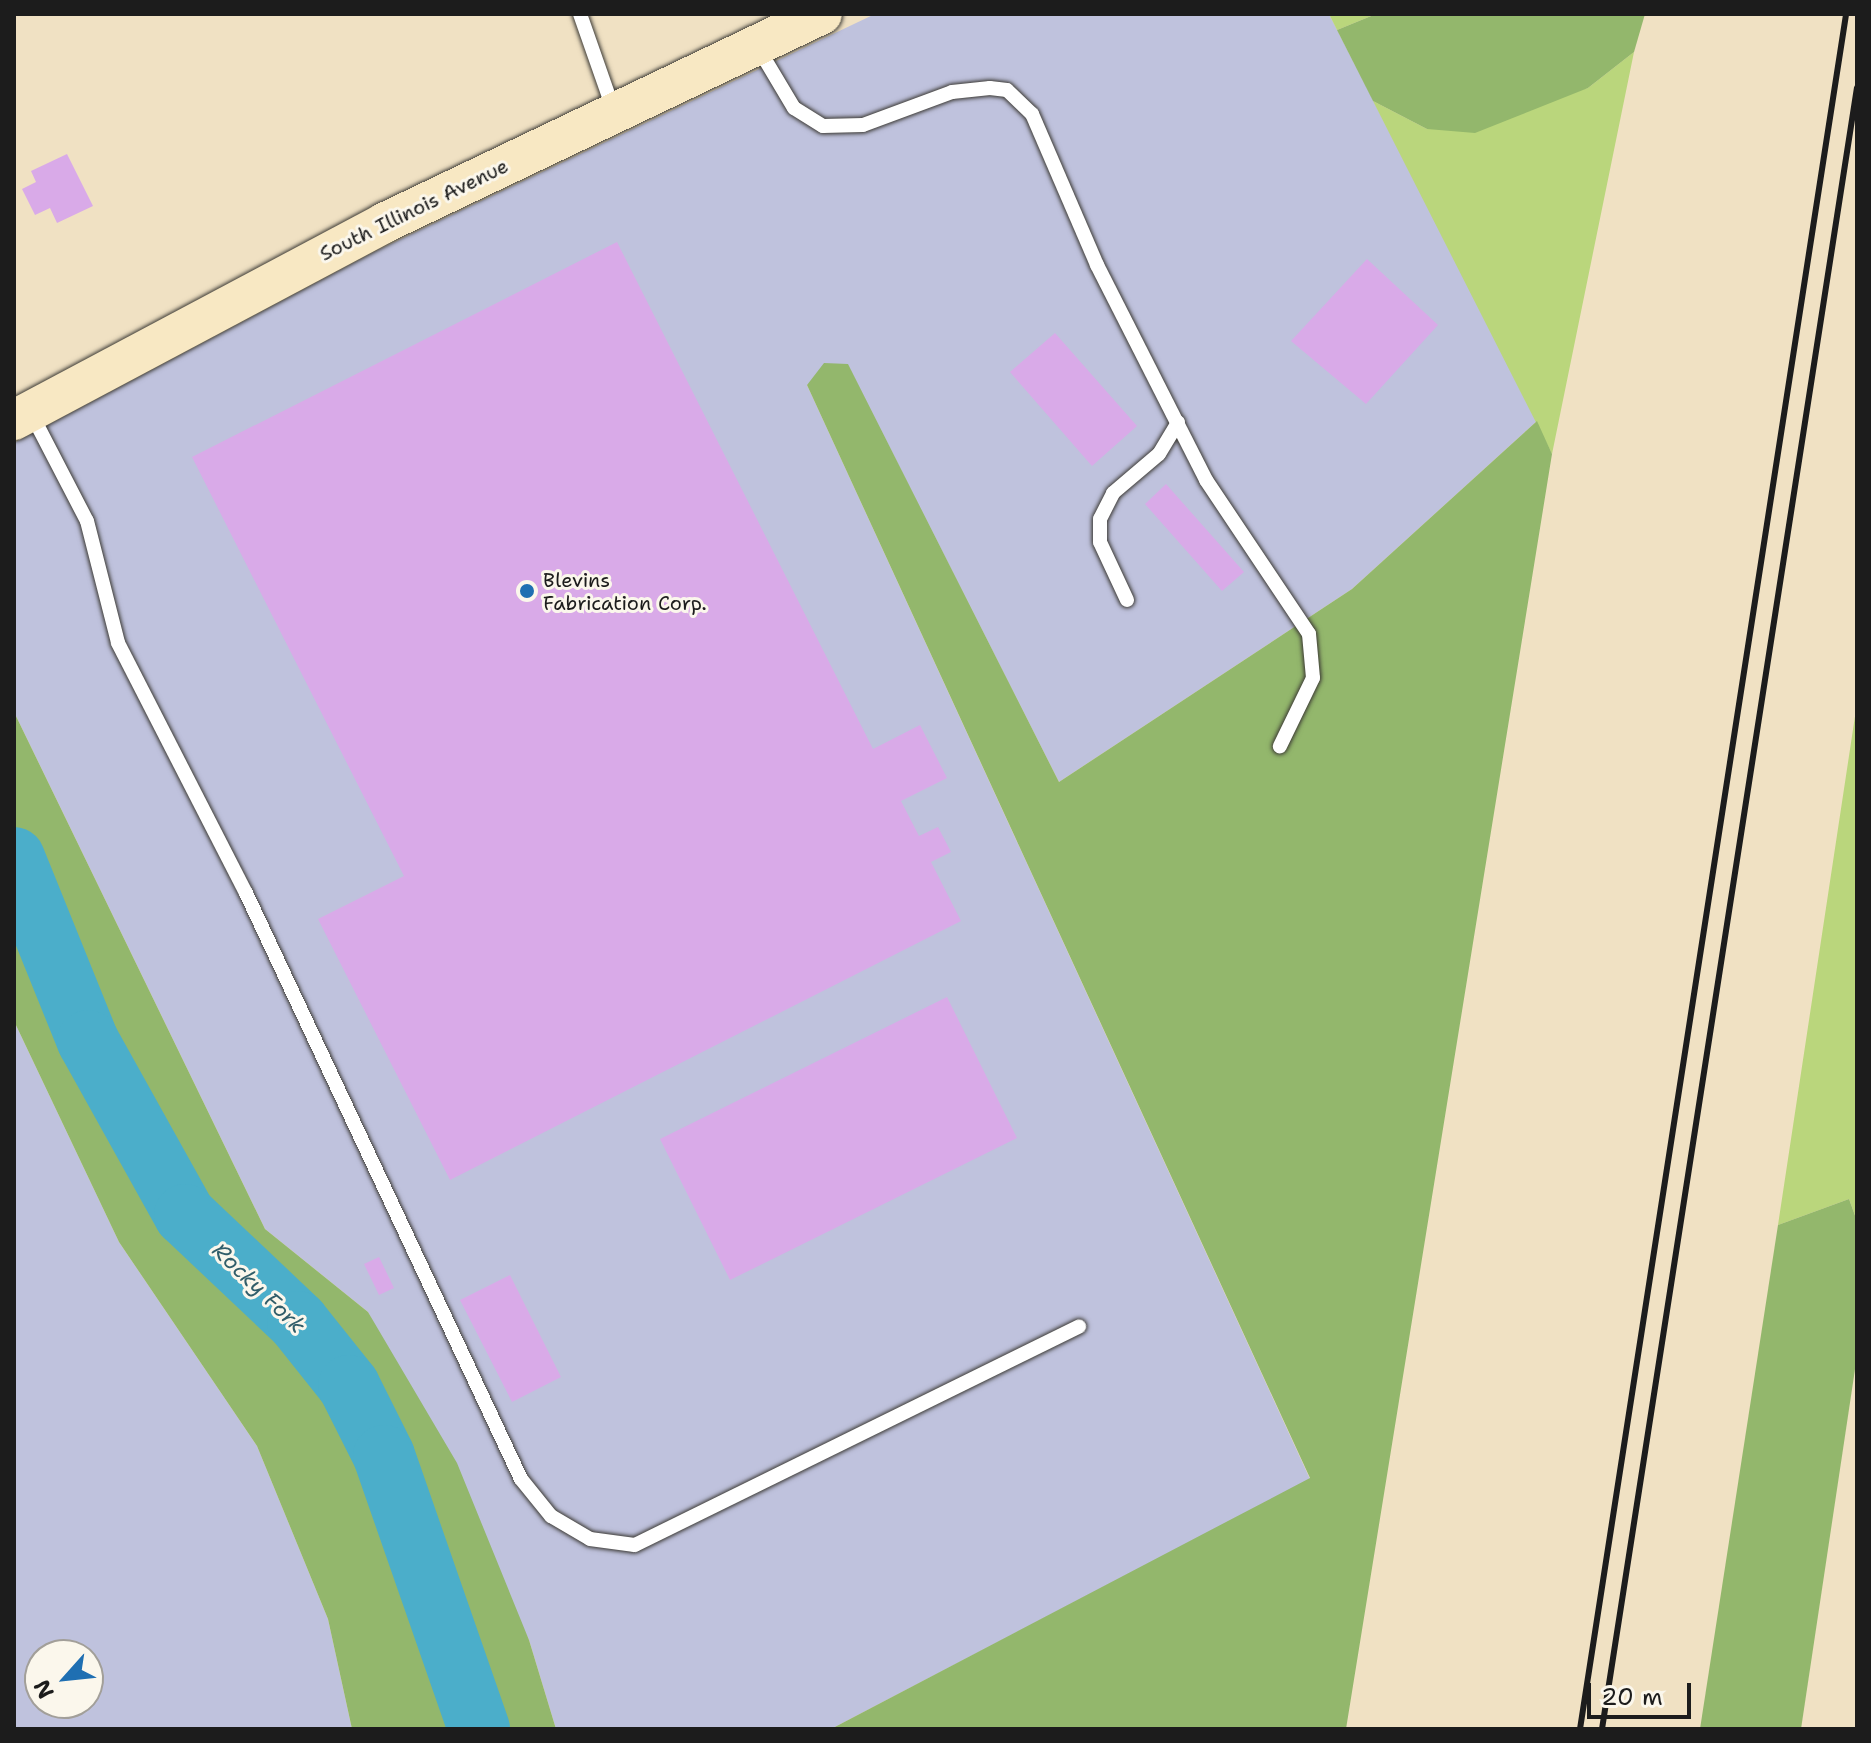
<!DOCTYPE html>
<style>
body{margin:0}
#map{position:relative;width:1871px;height:1743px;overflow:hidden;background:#f0e1c3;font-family:"Shantell Sans",sans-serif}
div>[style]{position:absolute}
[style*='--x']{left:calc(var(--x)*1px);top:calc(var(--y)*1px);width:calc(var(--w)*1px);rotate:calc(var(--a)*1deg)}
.industrial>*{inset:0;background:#bfc2dd}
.green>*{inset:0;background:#bad67c}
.forest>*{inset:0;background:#93b76c}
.river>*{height:62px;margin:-31px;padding:0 31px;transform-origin:31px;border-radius:31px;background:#4baeca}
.building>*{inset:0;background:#d9aae8}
.roads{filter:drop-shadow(0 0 2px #3c3a35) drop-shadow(0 0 2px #3c3a35)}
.service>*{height:14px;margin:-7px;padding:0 7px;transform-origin:7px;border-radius:7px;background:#fff}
.secondary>*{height:40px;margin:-20px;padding:0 20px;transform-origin:20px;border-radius:20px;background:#f8e8c3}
.rail>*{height:6px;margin:-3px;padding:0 3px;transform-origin:3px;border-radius:3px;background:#1c1c1c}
.dots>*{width:22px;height:22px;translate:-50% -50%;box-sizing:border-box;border:4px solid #fbf7ec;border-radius:50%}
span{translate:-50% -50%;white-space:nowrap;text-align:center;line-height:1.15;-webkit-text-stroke:6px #fbf7ec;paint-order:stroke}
.street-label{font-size:20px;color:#1c1c1c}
.poi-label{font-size:20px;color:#1c1c1c}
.left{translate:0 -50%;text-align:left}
.water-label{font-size:22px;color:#315e6a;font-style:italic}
.frame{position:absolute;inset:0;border:16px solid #1c1c1c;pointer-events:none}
.north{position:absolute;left:24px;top:1639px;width:80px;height:80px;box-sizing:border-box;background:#fbf7ec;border:2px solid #a29f99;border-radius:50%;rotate:243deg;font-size:22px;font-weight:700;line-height:32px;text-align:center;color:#1c1c1c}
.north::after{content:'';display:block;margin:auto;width:28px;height:36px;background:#1f6fb2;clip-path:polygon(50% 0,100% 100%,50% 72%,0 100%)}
.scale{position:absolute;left:1587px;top:1683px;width:104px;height:36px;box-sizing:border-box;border:4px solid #1c1c1c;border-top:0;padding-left:10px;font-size:24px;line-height:28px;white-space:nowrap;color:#1c1c1c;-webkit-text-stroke:6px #fbf7ec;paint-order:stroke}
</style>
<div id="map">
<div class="industrial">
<div style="clip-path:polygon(875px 14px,1329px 14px,1537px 421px,1352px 589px,1059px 782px,848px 365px,807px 385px,1310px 1479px,831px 1729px,556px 1729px,529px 1640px,368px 1312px,265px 1229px,14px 712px,14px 443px,376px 251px)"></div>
<div style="clip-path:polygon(evenodd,14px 1021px,119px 1242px,257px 1446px,328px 1619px,352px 1729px,14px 1729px,14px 1021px,40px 1655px,88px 1655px,88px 1703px,40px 1703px,40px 1655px)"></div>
</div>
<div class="green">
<div style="clip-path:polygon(1329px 14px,1376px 14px,1337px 30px)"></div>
<div style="clip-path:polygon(1634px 52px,1552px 454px,1373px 101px,1427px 129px,1588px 88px)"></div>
<div style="clip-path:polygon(1857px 703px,1857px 1221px,1849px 1199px,1778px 1225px)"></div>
</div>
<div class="forest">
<div style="clip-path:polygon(1376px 14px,1645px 14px,1634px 52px,1588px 88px,1475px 133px,1427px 129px,1373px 101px,1337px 30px)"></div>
<div style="clip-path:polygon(824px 363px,848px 364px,1059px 782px,1352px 589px,1537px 421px,1552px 454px,1346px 1729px,831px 1729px,1310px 1478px,807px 385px)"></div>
<div style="clip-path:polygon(14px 712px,265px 1229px,368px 1312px,457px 1463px,529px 1640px,556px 1729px,352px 1729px,328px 1619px,257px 1446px,119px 1242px,14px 1021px)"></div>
<div style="clip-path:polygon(1849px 1199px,1857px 1221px,1857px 1356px,1801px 1729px,1700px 1729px,1778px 1225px)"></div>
</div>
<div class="river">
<div style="--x:14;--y:858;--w:197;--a:68"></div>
<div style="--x:88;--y:1041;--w:199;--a:60.9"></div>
<div style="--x:185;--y:1215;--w:156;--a:43.4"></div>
<div style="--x:298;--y:1322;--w:82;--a:51.4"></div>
<div style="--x:349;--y:1386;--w:78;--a:63.4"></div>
<div style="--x:384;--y:1456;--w:289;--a:70.8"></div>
</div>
<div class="building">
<div style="clip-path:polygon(67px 154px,93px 206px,57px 223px,50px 208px,35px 215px,22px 189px,36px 182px,31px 171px)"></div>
<div style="clip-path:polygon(617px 242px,873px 749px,920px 725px,947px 778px,901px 801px,919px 836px,938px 827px,951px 852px,931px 862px,961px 921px,450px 1180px,318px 919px,404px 876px,192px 457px)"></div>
<div style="clip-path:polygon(1367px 259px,1438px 325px,1366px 404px,1291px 341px)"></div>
<div style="clip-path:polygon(1055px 333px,1137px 426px,1092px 466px,1010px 372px)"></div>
<div style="clip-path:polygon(1166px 484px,1244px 572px,1222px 591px,1145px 504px)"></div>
<div style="clip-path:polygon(947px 997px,1017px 1138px,730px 1280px,660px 1139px)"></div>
<div style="clip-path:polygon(379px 1257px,394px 1288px,379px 1295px,364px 1264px)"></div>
<div style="clip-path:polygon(510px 1275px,561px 1377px,512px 1402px,460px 1300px)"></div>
</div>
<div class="roads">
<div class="service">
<div style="--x:580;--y:14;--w:103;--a:70.7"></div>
<div style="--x:757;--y:46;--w:72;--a:59.2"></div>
<div style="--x:794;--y:108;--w:34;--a:32"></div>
<div style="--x:823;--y:126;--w:40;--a:-1.4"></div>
<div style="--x:863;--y:125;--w:95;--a:-20.3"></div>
<div style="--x:952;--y:92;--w:38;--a:-6"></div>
<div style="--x:990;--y:88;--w:17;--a:7"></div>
<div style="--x:1007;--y:90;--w:35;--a:44"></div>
<div style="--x:1032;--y:114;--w:164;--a:66.7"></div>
<div style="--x:1097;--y:265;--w:241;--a:63.1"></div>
<div style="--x:1206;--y:480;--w:185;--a:56.2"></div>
<div style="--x:1309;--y:634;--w:44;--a:84.8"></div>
<div style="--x:1313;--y:678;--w:76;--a:115.9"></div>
<div style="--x:32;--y:415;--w:119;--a:62.6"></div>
<div style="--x:87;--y:521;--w:126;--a:75.7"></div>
<div style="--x:118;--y:643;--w:281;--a:62.9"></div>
<div style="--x:246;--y:893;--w:647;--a:64.86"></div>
<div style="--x:521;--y:1479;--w:48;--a:51"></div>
<div style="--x:551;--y:1516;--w:45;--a:30.5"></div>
<div style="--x:590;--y:1539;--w:45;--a:7.6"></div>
<div style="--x:635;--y:1545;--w:495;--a:-26.2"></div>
<div style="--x:1127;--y:600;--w:64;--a:-115"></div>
<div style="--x:1100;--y:542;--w:23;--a:-90"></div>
<div style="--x:1100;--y:519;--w:29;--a:-63"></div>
<div style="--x:1113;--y:493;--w:60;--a:-40.3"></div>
<div style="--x:1159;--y:454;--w:37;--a:-59"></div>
</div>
<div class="secondary">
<div style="--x:14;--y:420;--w:419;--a:-28"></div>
<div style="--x:384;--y:223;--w:485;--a:-25.5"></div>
</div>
</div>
<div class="rail">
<div style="--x:1580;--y:1729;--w:1736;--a:-81.18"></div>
<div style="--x:1602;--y:1729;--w:1661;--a:-81.17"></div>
</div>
<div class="dots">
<div style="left:527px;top:591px;background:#1f6fb2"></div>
</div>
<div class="street-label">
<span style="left:414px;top:210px;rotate:-26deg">South Illinois Avenue</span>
</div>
<div class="poi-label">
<span class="left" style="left:543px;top:592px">Blevins<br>Fabrication Corp.</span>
</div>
<div class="water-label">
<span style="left:259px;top:1288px;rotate:44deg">Rocky Fork</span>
</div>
<div class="frame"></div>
<div class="north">N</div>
<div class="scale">20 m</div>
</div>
